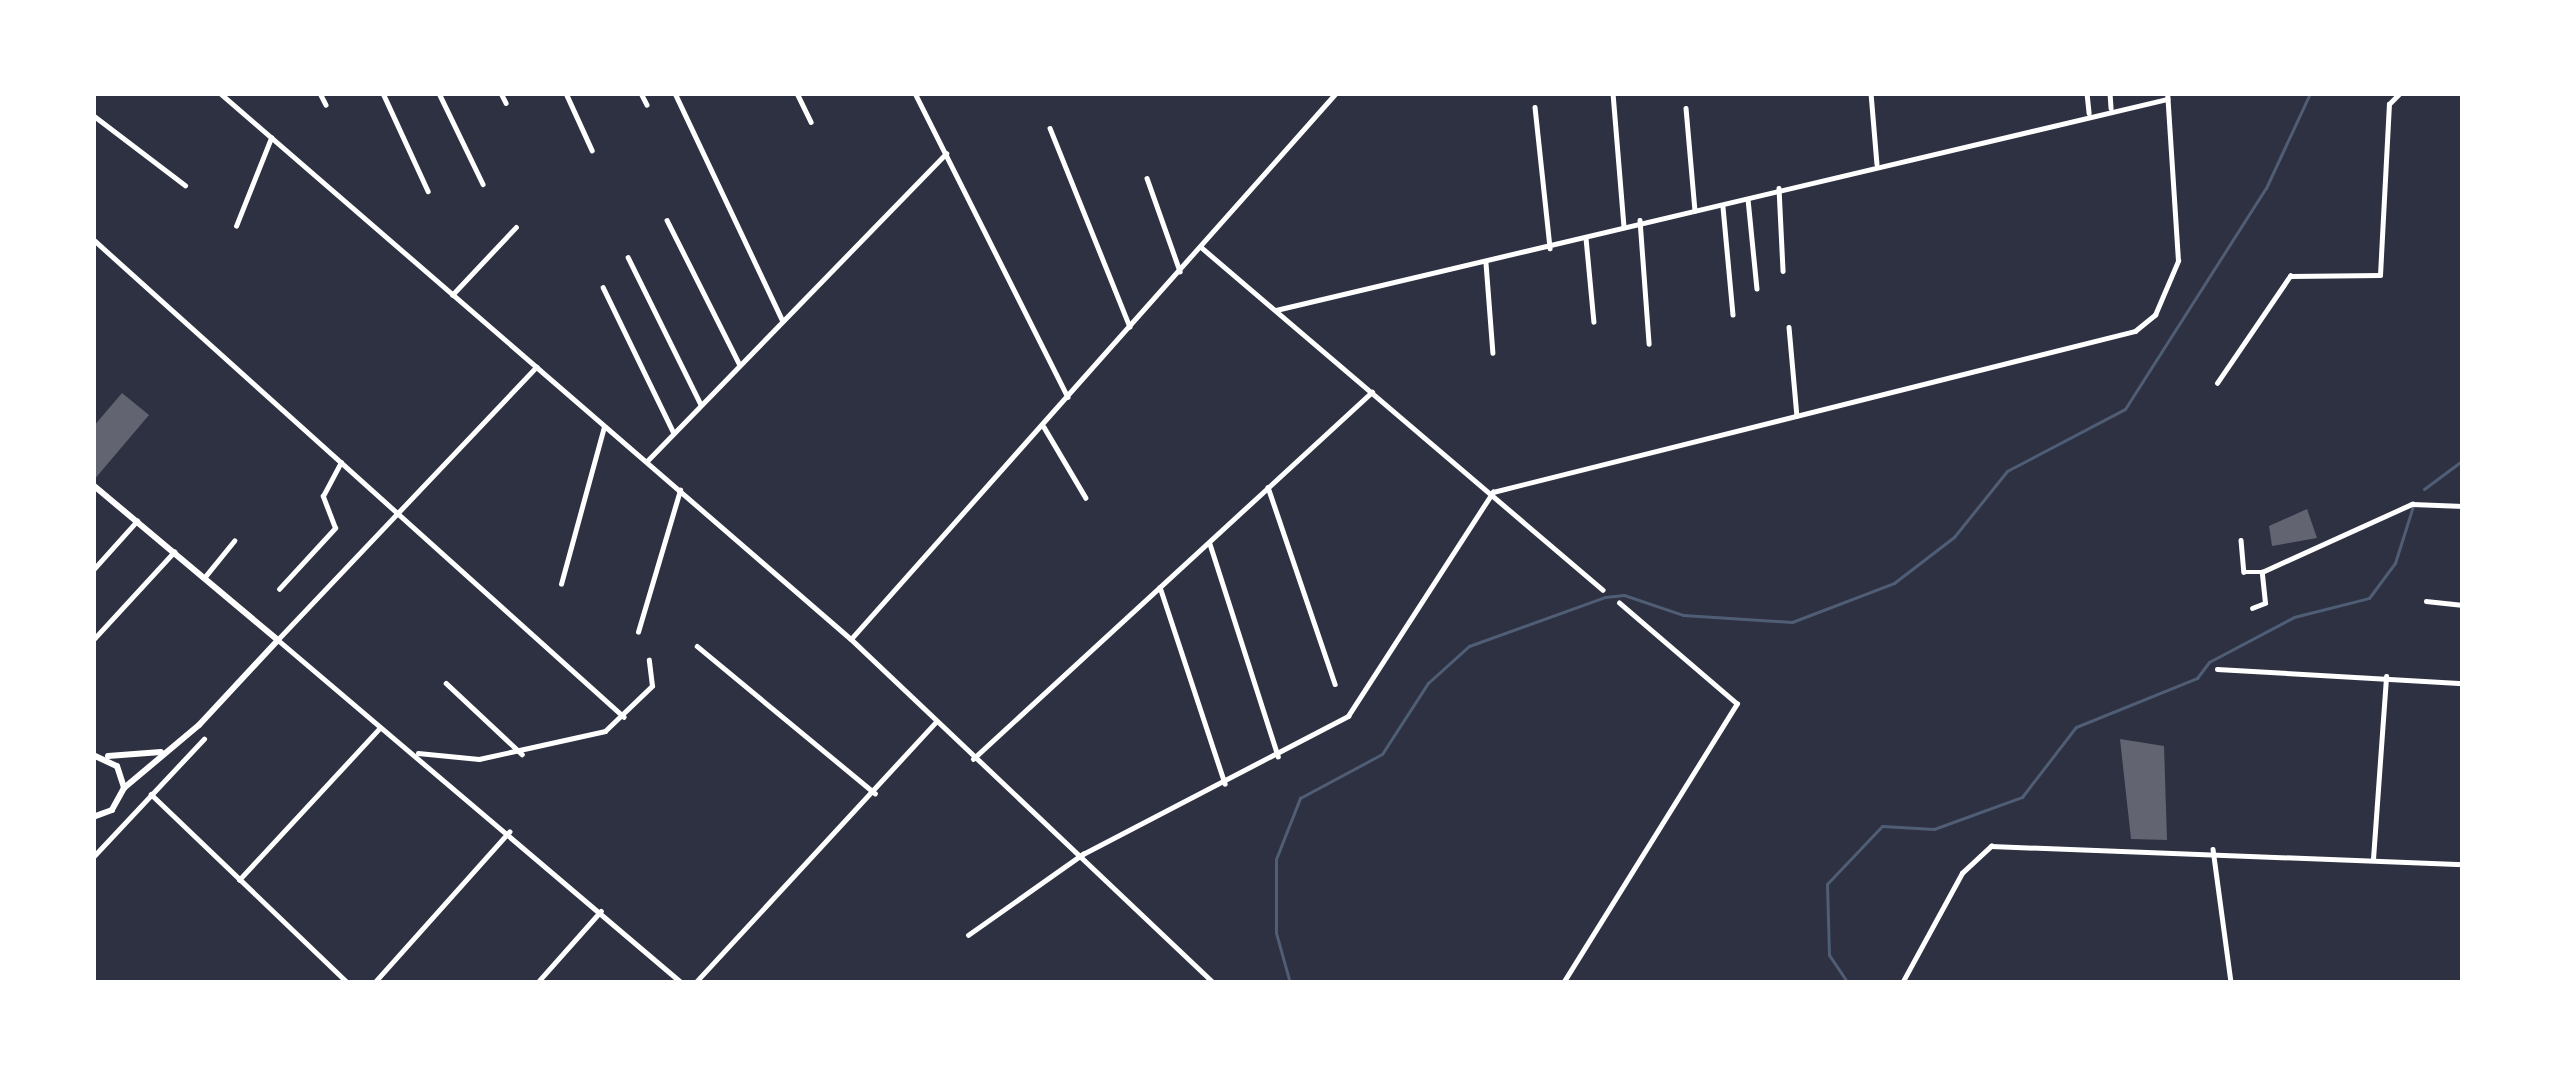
<!DOCTYPE html>
<style>
body{margin:0}
#map{position:relative;width:2556px;height:1076px;overflow:hidden;background:#2d3142;font-family:"Source Serif 4",serif}
div>[style]{position:absolute}
[style*='--x']{left:calc(var(--x)*1px);top:calc(var(--y)*1px);width:calc(var(--w)*1px);rotate:calc(var(--a)*1deg)}
.stream>*{height:3px;margin:-1.5px;padding:0 1.5px;transform-origin:1.5px;border-radius:1.5px;background:#4f5d75}
.building>*{inset:0;background:#626471}
.minor>*{height:4.5px;margin:-2.25px;padding:0 2.25px;transform-origin:2.25px;border-radius:2.25px;background:#fff}
.secondary>*{height:6px;margin:-3px;padding:0 3px;transform-origin:3px;border-radius:3px;background:#fff}
span{translate:-50% -50%;white-space:nowrap;text-align:center;line-height:1.15;-webkit-text-stroke:12px #fff;paint-order:stroke}
.frame{position:absolute;inset:0;border:96px solid #fff;pointer-events:none}
</style>
<div id="map">
<div class="stream">
<div style="--x:2424;--y:489;--w:49;--a:-36.6"></div>
<div style="--x:1290;--y:983;--w:52;--a:-105.6"></div>
<div style="--x:1276;--y:933;--w:74;--a:-90"></div>
<div style="--x:1276;--y:859;--w:66;--a:-68.5"></div>
<div style="--x:1300;--y:798;--w:93;--a:-28.2"></div>
<div style="--x:1382;--y:754;--w:85;--a:-57.1"></div>
<div style="--x:1428;--y:683;--w:55;--a:-42.1"></div>
<div style="--x:1469;--y:646;--w:145;--a:-19.8"></div>
<div style="--x:1605;--y:597;--w:19;--a:-6"></div>
<div style="--x:1624;--y:595;--w:62;--a:18.7"></div>
<div style="--x:1683;--y:615;--w:109;--a:3.7"></div>
<div style="--x:1792;--y:622;--w:109;--a:-20.9"></div>
<div style="--x:1894;--y:583;--w:76;--a:-37.5"></div>
<div style="--x:1954;--y:537;--w:85;--a:-51.2"></div>
<div style="--x:2007;--y:471;--w:133;--a:-27.7"></div>
<div style="--x:2125;--y:409;--w:262;--a:-57.5"></div>
<div style="--x:2266;--y:188;--w:105;--a:-65.1"></div>
<div style="--x:1848;--y:983;--w:34;--a:-124"></div>
<div style="--x:1829;--y:955;--w:71;--a:-91.6"></div>
<div style="--x:1827;--y:884;--w:80;--a:-46.5"></div>
<div style="--x:1882;--y:826;--w:52;--a:3.3"></div>
<div style="--x:1934;--y:829;--w:94;--a:-20"></div>
<div style="--x:2022;--y:797;--w:88;--a:-52.4"></div>
<div style="--x:2076;--y:727;--w:131;--a:-22"></div>
<div style="--x:2197;--y:678;--w:20;--a:-53"></div>
<div style="--x:2209;--y:662;--w:96;--a:-27.9"></div>
<div style="--x:2294;--y:617;--w:77;--a:-14.2"></div>
<div style="--x:2369;--y:598;--w:44;--a:-53.4"></div>
<div style="--x:2395;--y:563;--w:60;--a:-72.5"></div>
</div>
<div class="building">
<div style="clip-path:polygon(122px 393px,149px 415px,93px 481px,93px 427px)"></div>
<div style="clip-path:polygon(2307px 509px,2317px 538px,2272px 546px,2269px 526px)"></div>
<div style="clip-path:polygon(2120px 739px,2164px 746px,2167px 840px,2131px 839px)"></div>
</div>
<div class="minor">
<div style="--x:220;--y:93;--w:834;--a:40.87"></div>
<div style="--x:851;--y:639;--w:500;--a:43.46"></div>
<div style="--x:320;--y:93;--w:13;--a:63"></div>
<div style="--x:383;--y:93;--w:108;--a:65.3"></div>
<div style="--x:439;--y:93;--w:101;--a:64.2"></div>
<div style="--x:501;--y:93;--w:11;--a:63"></div>
<div style="--x:566;--y:93;--w:63;--a:65.5"></div>
<div style="--x:641;--y:93;--w:13;--a:63"></div>
<div style="--x:675;--y:93;--w:252;--a:64.7"></div>
<div style="--x:797;--y:93;--w:32;--a:64"></div>
<div style="--x:915;--y:93;--w:340;--a:63.3"></div>
<div style="--x:1613;--y:93;--w:134;--a:85.3"></div>
<div style="--x:1871;--y:93;--w:71;--a:85.2"></div>
<div style="--x:2087;--y:93;--w:20;--a:84"></div>
<div style="--x:2110;--y:93;--w:15;--a:86"></div>
<div style="--x:1535;--y:107;--w:142;--a:83.9"></div>
<div style="--x:1686;--y:108;--w:103;--a:85"></div>
<div style="--x:93;--y:115;--w:116;--a:37.3"></div>
<div style="--x:1050;--y:128;--w:214;--a:68.1"></div>
<div style="--x:1147;--y:178;--w:99;--a:70.5"></div>
<div style="--x:1779;--y:188;--w:83;--a:87.2"></div>
<div style="--x:1748;--y:199;--w:90;--a:84.3"></div>
<div style="--x:1723;--y:207;--w:108;--a:84.7"></div>
<div style="--x:667;--y:220;--w:162;--a:63.3"></div>
<div style="--x:1640;--y:220;--w:124;--a:85.8"></div>
<div style="--x:236;--y:226;--w:95;--a:-68.3"></div>
<div style="--x:1586;--y:238;--w:84;--a:84.6"></div>
<div style="--x:93;--y:239;--w:714;--a:41.99"></div>
<div style="--x:1201;--y:247;--w:528;--a:40.47"></div>
<div style="--x:628;--y:257;--w:165;--a:63.7"></div>
<div style="--x:1486;--y:263;--w:90;--a:85.6"></div>
<div style="--x:603;--y:287;--w:162;--a:64.1"></div>
<div style="--x:452;--y:295;--w:93;--a:-46.7"></div>
<div style="--x:1276;--y:310;--w:916;--a:-13.32"></div>
<div style="--x:1789;--y:327;--w:89;--a:84.9"></div>
<div style="--x:537;--y:367;--w:376;--a:133.5"></div>
<div style="--x:278;--y:640;--w:530;--a:40.33"></div>
<div style="--x:2217;--y:383;--w:130;--a:-55.7"></div>
<div style="--x:2290;--y:276;--w:90;--a:-0.6"></div>
<div style="--x:2380;--y:275;--w:171;--a:-87"></div>
<div style="--x:2389;--y:104;--w:16;--a:-45"></div>
<div style="--x:1044;--y:427;--w:82;--a:59.4"></div>
<div style="--x:647;--y:461;--w:429;--a:-45.8"></div>
<div style="--x:1268;--y:487;--w:208;--a:71.2"></div>
<div style="--x:1493;--y:492;--w:662;--a:-14.08"></div>
<div style="--x:2135;--y:331;--w:26;--a:-39"></div>
<div style="--x:2155;--y:315;--w:59;--a:-66.9"></div>
<div style="--x:2178;--y:261;--w:168;--a:-93.7"></div>
<div style="--x:2241;--y:540;--w:32;--a:85"></div>
<div style="--x:2244;--y:572;--w:18;--a:0"></div>
<div style="--x:1210;--y:544;--w:223;--a:72.2"></div>
<div style="--x:93;--y:570;--w:66;--a:-48.1"></div>
<div style="--x:204;--y:578;--w:48;--a:-51"></div>
<div style="--x:561;--y:584;--w:163;--a:-74.7"></div>
<div style="--x:1160;--y:587;--w:207;--a:71.7"></div>
<div style="--x:279;--y:589;--w:83;--a:-47.4"></div>
<div style="--x:335;--y:528;--w:34;--a:-111"></div>
<div style="--x:323;--y:496;--w:38;--a:-62"></div>
<div style="--x:2426;--y:601;--w:37;--a:6"></div>
<div style="--x:2252;--y:608;--w:14;--a:-21"></div>
<div style="--x:2265;--y:603;--w:31;--a:-96"></div>
<div style="--x:2262;--y:572;--w:165;--a:-24.4"></div>
<div style="--x:2412;--y:504;--w:51;--a:2.2"></div>
<div style="--x:638;--y:632;--w:148;--a:-73.5"></div>
<div style="--x:851;--y:639;--w:730;--a:-48.39"></div>
<div style="--x:93;--y:640;--w:120;--a:-47.4"></div>
<div style="--x:697;--y:646;--w:231;--a:39.6"></div>
<div style="--x:2217;--y:669;--w:246;--a:3.3"></div>
<div style="--x:446;--y:683;--w:104;--a:43.1"></div>
<div style="--x:418;--y:753;--w:61;--a:5.6"></div>
<div style="--x:479;--y:759;--w:129;--a:-12.5"></div>
<div style="--x:605;--y:731;--w:65;--a:-43.8"></div>
<div style="--x:652;--y:686;--w:26;--a:-97"></div>
<div style="--x:973;--y:759;--w:542;--a:-42.61"></div>
<div style="--x:151;--y:794;--w:273;--a:43.8"></div>
<div style="--x:2213;--y:849;--w:135;--a:82.3"></div>
<div style="--x:93;--y:857;--w:162;--a:-46.8"></div>
<div style="--x:2373;--y:859;--w:183;--a:-85.9"></div>
<div style="--x:239;--y:880;--w:207;--a:-47.2"></div>
<div style="--x:968;--y:935;--w:141;--a:-35.2"></div>
<div style="--x:1083;--y:854;--w:299;--a:-27.5"></div>
<div style="--x:1348;--y:716;--w:267;--a:-57.1"></div>
<div style="--x:374;--y:983;--w:203;--a:-48.2"></div>
<div style="--x:537;--y:983;--w:96;--a:-48.4"></div>
<div style="--x:695;--y:983;--w:354;--a:-47.3"></div>
<div style="--x:1563;--y:983;--w:329;--a:-58.1"></div>
<div style="--x:1737;--y:704;--w:155;--a:-139.4"></div>
<div style="--x:1902;--y:983;--w:125;--a:-61.4"></div>
<div style="--x:1962;--y:873;--w:40;--a:-43"></div>
<div style="--x:1991;--y:846;--w:472;--a:2.2"></div>
</div>
<div class="secondary">
<div style="--x:93;--y:485;--w:241;--a:40"></div>
<div style="--x:278;--y:640;--w:116;--a:132.9"></div>
<div style="--x:199;--y:725;--w:98;--a:140"></div>
<div style="--x:93;--y:755;--w:26;--a:25"></div>
<div style="--x:117;--y:766;--w:23;--a:72"></div>
<div style="--x:124;--y:788;--w:25;--a:119"></div>
<div style="--x:112;--y:810;--w:20;--a:160"></div>
<div style="--x:108;--y:756;--w:53;--a:-4.3"></div>
</div>
<div class="frame"></div>
</div>
